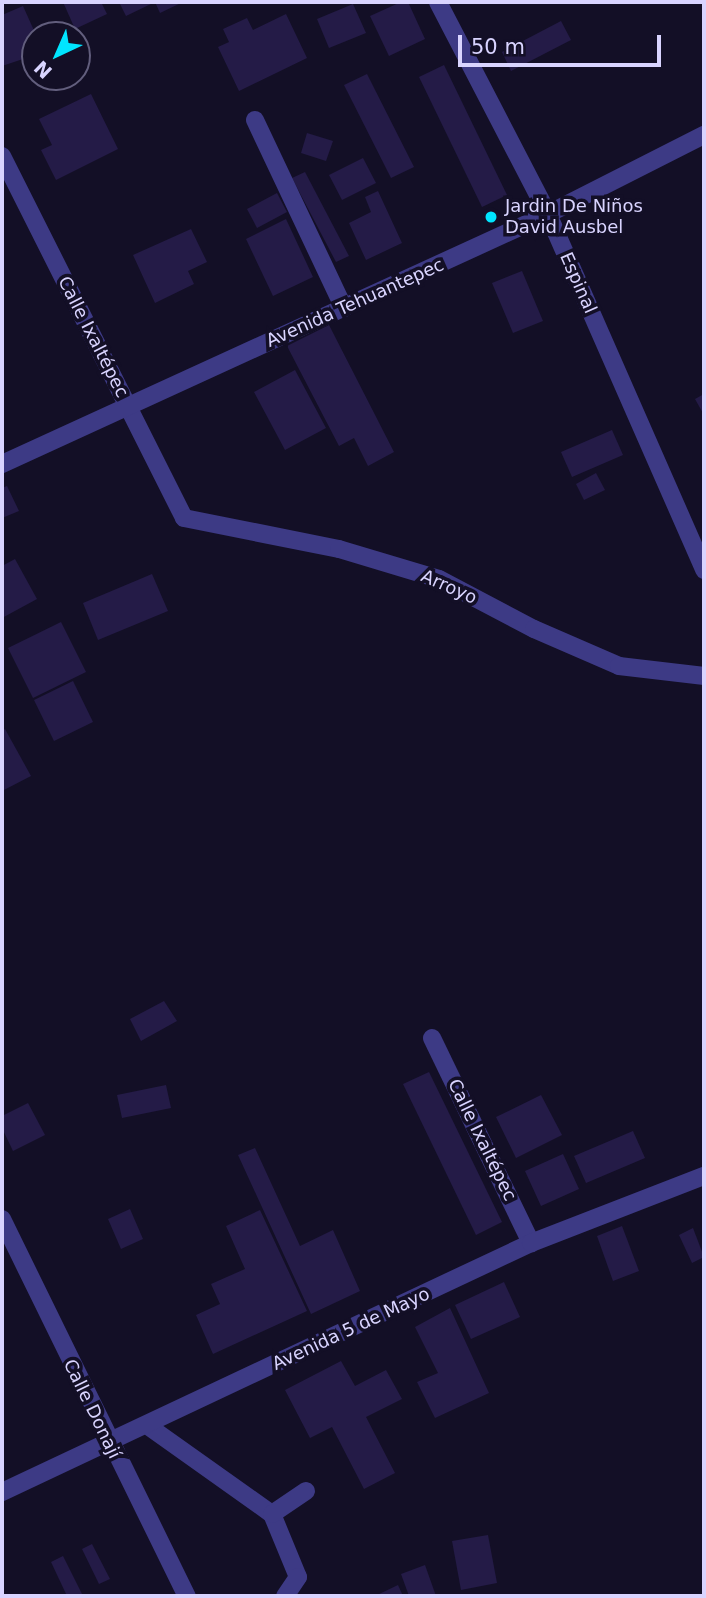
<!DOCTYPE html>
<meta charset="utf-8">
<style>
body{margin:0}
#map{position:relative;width:706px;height:1598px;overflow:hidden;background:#130f26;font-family:"DejaVu Sans",sans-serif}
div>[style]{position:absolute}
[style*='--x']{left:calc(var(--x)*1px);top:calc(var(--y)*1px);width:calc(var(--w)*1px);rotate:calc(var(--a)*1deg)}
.building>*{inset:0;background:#241b47}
.minor>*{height:18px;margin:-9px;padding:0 9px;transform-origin:9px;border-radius:9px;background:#3d3a85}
.dots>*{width:19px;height:19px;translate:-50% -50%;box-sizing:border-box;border:4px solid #130f26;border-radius:50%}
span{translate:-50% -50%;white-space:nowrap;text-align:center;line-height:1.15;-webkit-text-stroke:7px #130f26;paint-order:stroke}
.poi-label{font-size:18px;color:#d9d4ff}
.left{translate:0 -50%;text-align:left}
.street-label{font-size:18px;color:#d9d4ff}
.frame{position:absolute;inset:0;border:4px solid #d9d4ff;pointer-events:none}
.north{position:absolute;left:21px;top:21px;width:70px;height:70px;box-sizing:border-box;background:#130f26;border:2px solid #625e7d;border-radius:50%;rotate:224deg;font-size:19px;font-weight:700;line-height:28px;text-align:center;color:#d9d4ff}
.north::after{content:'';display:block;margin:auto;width:24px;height:32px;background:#00e5ff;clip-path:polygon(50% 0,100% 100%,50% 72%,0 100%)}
.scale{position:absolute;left:458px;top:35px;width:203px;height:32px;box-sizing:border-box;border:4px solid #d9d4ff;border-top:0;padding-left:9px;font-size:21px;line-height:24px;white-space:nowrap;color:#d9d4ff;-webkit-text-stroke:5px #130f26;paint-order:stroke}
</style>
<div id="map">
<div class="building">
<div style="clip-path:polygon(63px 2px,101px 2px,107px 14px,75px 29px)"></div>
<div style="clip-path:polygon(119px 2px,155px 2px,126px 16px)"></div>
<div style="clip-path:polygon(155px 2px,183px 2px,160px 13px)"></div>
<div style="clip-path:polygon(401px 2px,408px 2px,425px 39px,389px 56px,370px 16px)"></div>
<div style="clip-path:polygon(353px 4px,366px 33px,329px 48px,317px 19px)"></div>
<div style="clip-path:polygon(23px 6px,36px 35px,35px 55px,2px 66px,2px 15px)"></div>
<div style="clip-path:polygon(286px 14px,307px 58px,239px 91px,218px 47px,229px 42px,223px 29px,247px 18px,253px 30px)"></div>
<div style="clip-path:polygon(561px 21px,571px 40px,511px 71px,502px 52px)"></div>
<div style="clip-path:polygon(444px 65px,507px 195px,482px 207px,419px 77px)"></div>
<div style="clip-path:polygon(367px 74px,414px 167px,391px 178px,344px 85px)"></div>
<div style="clip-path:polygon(91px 94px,118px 149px,56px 180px,41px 150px,52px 145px,39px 119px)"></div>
<div style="clip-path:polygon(307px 133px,333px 141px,326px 161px,301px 153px)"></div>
<div style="clip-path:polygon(363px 158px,376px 183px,342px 200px,329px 175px)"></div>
<div style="clip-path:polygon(305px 172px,349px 256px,336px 262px,292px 178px)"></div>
<div style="clip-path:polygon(378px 191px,402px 243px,366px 260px,349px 223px,371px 212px,365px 197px)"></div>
<div style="clip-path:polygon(277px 193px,287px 212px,257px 228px,247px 209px)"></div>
<div style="clip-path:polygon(286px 219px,313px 277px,273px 296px,246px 239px)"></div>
<div style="clip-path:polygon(191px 229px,207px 262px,188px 271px,194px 284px,155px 303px,133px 255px)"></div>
<div style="clip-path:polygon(522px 271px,543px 321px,513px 333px,492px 283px)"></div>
<div style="clip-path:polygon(329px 325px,394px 452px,368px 466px,354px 438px,339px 446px,287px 346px)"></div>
<div style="clip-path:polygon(295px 370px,326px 428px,285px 450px,254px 392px)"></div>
<div style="clip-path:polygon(704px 394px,704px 415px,695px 399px)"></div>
<div style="clip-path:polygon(612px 430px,623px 455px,572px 477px,561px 452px)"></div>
<div style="clip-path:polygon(596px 473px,605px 490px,584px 500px,576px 484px)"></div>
<div style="clip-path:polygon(7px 486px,19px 511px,2px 518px,2px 488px)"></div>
<div style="clip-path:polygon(15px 559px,37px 599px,2px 618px,2px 566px)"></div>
<div style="clip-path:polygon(152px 574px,168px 611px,98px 640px,83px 603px)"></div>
<div style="clip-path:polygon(61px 622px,86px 672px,33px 698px,8px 648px)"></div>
<div style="clip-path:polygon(73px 681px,93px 722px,54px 741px,34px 700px)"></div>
<div style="clip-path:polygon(5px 729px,31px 776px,2px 791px,2px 731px)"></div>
<div style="clip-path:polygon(164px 1001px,177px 1021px,141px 1041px,130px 1019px)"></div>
<div style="clip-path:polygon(429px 1072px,502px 1222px,476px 1235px,403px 1084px)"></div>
<div style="clip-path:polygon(166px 1085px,171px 1108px,122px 1118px,117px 1095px)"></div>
<div style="clip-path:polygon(541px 1095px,562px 1135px,516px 1158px,496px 1117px)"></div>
<div style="clip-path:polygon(28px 1103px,45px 1135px,13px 1151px,2px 1128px,2px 1116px)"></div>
<div style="clip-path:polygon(633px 1131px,645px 1158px,586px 1183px,574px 1156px)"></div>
<div style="clip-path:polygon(255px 1148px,300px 1246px,333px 1230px,360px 1291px,311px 1314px,238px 1155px)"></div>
<div style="clip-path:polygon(563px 1154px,579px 1189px,541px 1206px,525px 1171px)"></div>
<div style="clip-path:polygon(130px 1209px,143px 1239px,121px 1249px,108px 1219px)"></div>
<div style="clip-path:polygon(260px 1210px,307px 1311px,213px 1354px,196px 1315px,220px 1304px,211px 1284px,245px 1269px,226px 1226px)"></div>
<div style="clip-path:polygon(622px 1226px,639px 1271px,613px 1281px,597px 1236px)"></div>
<div style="clip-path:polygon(693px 1228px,704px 1257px,692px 1263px,679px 1235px)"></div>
<div style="clip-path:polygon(504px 1282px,520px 1317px,471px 1339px,455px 1305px)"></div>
<div style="clip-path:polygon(450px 1308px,489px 1393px,435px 1418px,417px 1382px,438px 1373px,415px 1327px)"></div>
<div style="clip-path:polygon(341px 1361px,355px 1386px,386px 1370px,402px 1399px,366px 1417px,395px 1473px,364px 1489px,332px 1427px,310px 1438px,285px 1390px)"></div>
<div style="clip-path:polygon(488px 1535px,497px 1583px,461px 1590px,452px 1541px)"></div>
<div style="clip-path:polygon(92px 1544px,110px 1579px,99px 1584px,82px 1549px)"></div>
<div style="clip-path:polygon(63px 1556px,83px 1596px,67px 1596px,51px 1562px)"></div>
<div style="clip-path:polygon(425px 1565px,436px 1596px,409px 1596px,401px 1574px)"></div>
<div style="clip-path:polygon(398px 1585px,403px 1596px,375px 1596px)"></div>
</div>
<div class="minor">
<div style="--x:438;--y:2;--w:239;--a:62.6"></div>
<div style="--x:548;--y:214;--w:389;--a:66.3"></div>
<div style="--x:255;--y:120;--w:208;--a:64.7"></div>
<div style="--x:2;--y:156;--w:405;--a:63.3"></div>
<div style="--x:184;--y:518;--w:158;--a:11.3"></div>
<div style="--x:339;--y:549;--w:104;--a:16.7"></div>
<div style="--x:439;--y:579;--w:107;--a:27.8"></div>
<div style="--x:534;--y:629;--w:93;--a:23.5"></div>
<div style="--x:619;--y:666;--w:86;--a:6.7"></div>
<div style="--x:2;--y:464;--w:601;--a:-24.6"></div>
<div style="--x:548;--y:214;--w:175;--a:-26.9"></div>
<div style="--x:432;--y:1038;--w:228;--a:64.2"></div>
<div style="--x:2;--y:1219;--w:420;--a:63.9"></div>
<div style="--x:148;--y:1426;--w:152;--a:35.4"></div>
<div style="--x:272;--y:1514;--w:68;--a:67.6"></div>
<div style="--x:298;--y:1577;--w:23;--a:124"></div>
<div style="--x:2;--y:1492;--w:585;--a:-25.21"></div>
<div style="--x:531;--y:1243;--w:186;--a:-21.2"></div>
<div style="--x:272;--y:1514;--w:41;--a:-34.1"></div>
</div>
<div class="dots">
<div style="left:491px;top:217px;background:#00e5ff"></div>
</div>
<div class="poi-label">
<span class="left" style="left:505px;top:217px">Jardin De Niños<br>David Ausbel</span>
</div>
<div class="street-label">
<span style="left:578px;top:283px;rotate:66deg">Espinal</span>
<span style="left:355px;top:303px;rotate:-24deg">Avenida Tehuantepec</span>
<span style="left:93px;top:337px;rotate:63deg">Calle Ixaltépec</span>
<span style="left:449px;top:587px;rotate:24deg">Arroyo</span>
<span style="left:482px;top:1140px;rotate:64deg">Calle Ixaltépec</span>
<span style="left:351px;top:1329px;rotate:-25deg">Avenida 5 de Mayo</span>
<span style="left:92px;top:1409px;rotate:64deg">Calle Donají</span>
</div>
<div class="frame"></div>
<div class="north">N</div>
<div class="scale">50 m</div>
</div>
